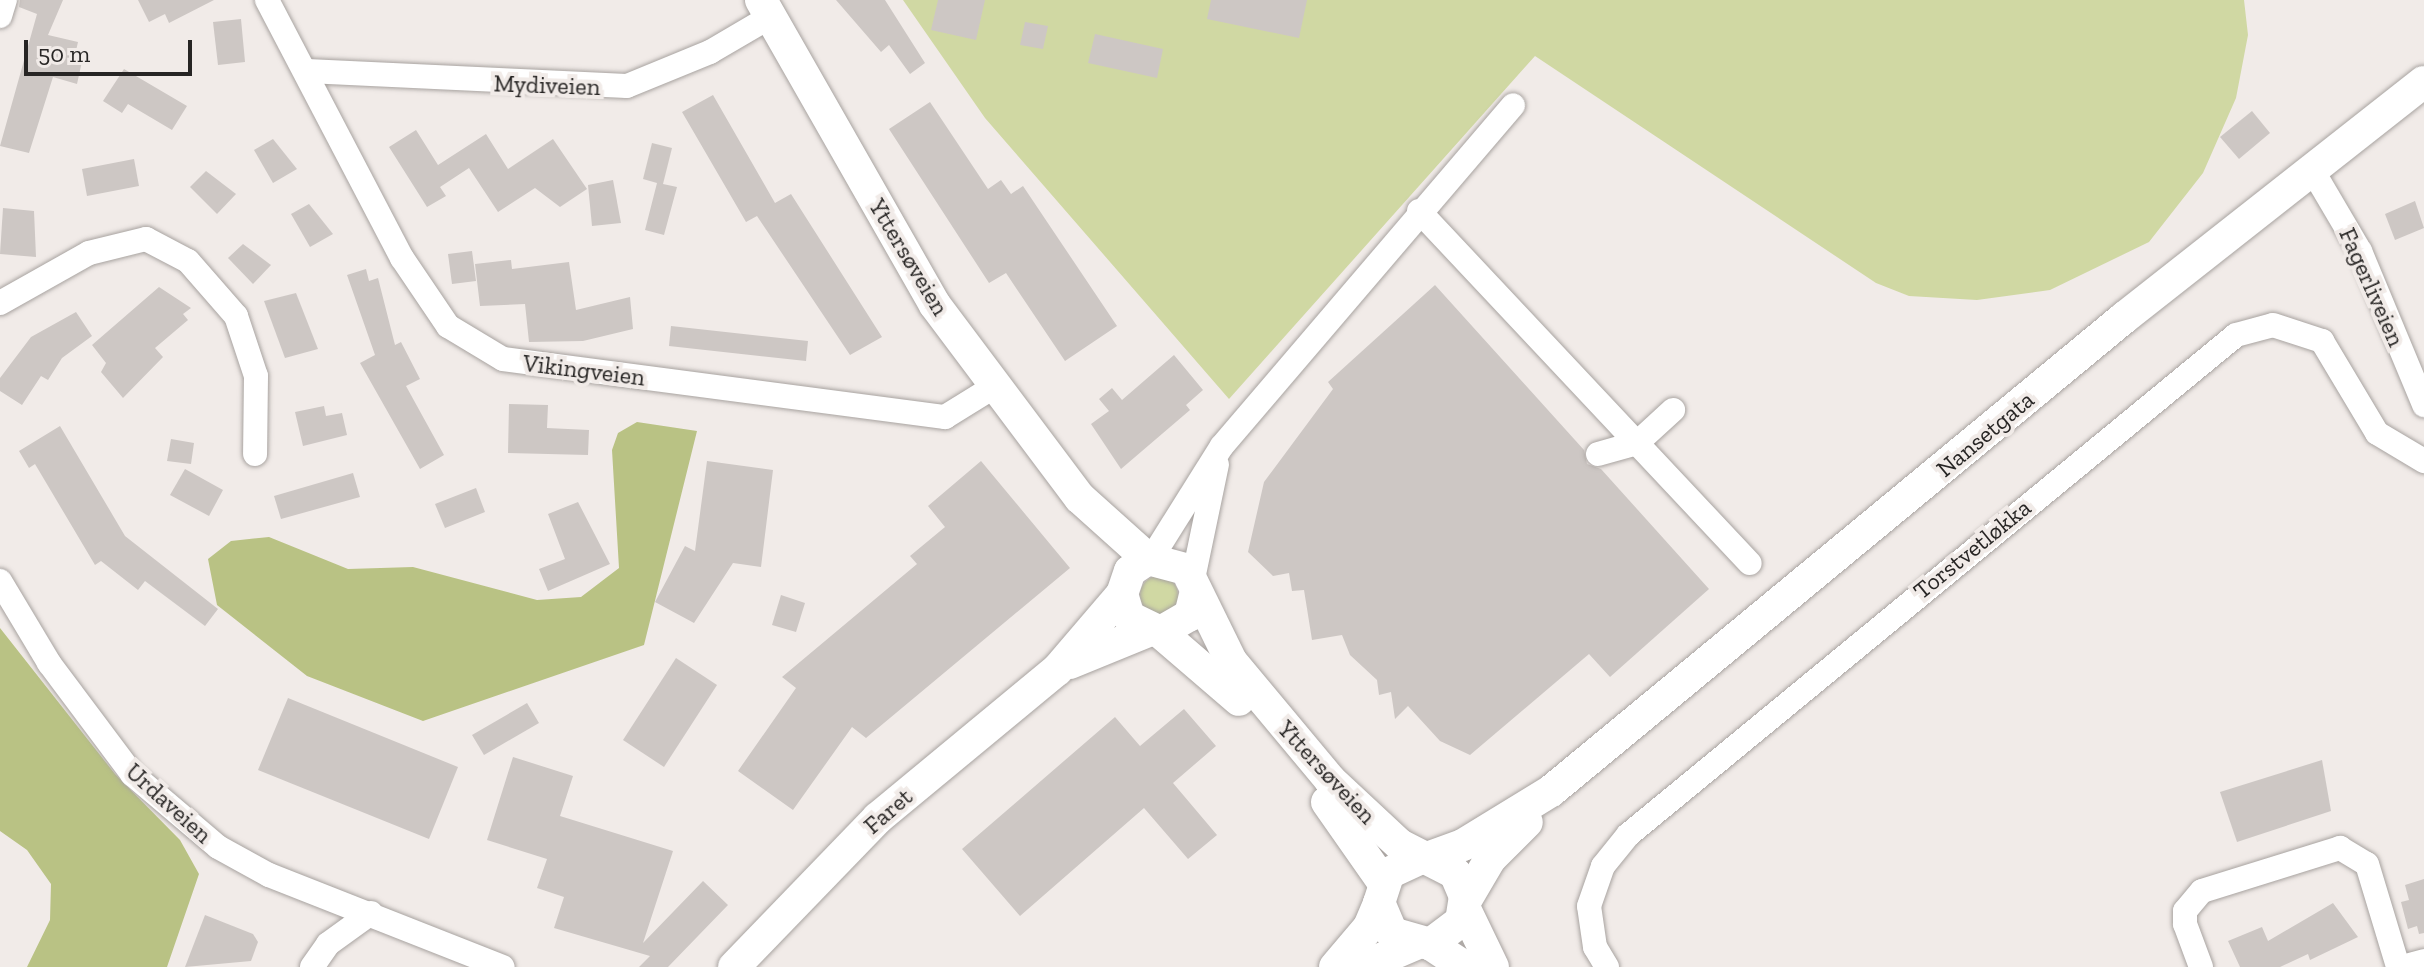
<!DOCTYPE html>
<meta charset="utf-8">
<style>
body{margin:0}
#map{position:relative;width:2424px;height:967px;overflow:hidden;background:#f1ebe8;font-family:"Zilla Slab",serif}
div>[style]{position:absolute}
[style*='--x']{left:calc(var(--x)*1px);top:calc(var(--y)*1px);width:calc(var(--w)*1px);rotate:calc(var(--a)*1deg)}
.green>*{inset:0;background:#d0d8a3}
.round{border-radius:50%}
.forest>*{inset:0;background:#b9c284}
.building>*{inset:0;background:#cdc7c4}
.roads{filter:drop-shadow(0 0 2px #a8a3a0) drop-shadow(0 0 2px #a8a3a0)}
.street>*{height:24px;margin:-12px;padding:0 12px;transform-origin:12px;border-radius:12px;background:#fff}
.secondary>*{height:32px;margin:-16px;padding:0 16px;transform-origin:16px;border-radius:16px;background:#fff}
span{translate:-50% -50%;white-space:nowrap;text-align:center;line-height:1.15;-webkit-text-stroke:8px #f1ebe8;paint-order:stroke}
.street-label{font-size:24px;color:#272524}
.scale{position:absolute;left:24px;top:40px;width:168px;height:36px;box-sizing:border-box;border:4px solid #272524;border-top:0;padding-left:10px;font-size:24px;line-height:28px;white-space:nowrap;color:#272524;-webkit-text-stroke:6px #f1ebe8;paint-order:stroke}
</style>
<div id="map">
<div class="green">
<div style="clip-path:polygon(903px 0,2244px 0,2248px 35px,2236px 98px,2203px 173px,2149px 242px,2050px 290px,1977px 300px,1909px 296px,1876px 283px,1535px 56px,1229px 399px,985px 118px)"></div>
<div class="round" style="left:1140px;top:576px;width:38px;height:38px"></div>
</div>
<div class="forest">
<div style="clip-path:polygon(637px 422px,697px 431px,644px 645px,423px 721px,307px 676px,217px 605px,208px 559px,231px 541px,269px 537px,348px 569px,413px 567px,537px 600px,581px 597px,619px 568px,612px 450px,618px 433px)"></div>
<div style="clip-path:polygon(0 628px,115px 774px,180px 840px,199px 874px,167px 967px,27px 967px,50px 920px,51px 884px,27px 850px,0 831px)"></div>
</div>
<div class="building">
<div style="clip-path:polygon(20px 0,63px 0,48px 35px,78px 42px,75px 55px,83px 57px,77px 84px,53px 77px,29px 153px,0 146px,37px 14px,19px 7px)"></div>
<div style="clip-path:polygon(138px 0,214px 0,169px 23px,165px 14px,149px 22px)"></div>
<div style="clip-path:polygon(836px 0,885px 0,925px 63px,910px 74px,889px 45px,881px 52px)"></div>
<div style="clip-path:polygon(938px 0,985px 0,976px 40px,931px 30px)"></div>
<div style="clip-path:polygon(1211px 0,1307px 0,1299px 38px,1207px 19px)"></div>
<div style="clip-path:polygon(241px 19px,245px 62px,218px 65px,213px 22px)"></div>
<div style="clip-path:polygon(1025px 22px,1048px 26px,1043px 49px,1020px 45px)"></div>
<div style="clip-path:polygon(1095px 34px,1163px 49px,1157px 78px,1088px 63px)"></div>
<div style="clip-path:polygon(124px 69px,187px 106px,172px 130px,128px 104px,122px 113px,103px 101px)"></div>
<div style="clip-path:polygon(713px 95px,775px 203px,791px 194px,882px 337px,850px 355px,757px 216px,746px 222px,682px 112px)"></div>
<div style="clip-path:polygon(930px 102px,988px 189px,1001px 180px,1011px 194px,1023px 186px,1117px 326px,1065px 361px,1006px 273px,989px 283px,889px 129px)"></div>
<div style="clip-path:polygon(2252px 111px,2270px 133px,2239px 159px,2220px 137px)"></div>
<div style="clip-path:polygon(416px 130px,438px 165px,486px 134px,508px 169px,553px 139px,587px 189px,560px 207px,535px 188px,498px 212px,469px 168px,440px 187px,446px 196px,427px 207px,389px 147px)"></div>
<div style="clip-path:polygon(273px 139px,297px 169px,273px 183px,254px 150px)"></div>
<div style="clip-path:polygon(652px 143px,672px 148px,663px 184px,677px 187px,664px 235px,645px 230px,657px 183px,643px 179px)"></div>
<div style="clip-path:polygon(134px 159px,139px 186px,87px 196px,82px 169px)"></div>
<div style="clip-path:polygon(206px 171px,236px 194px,217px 214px,190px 187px)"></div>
<div style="clip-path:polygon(613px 180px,621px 223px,592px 226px,588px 185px)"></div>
<div style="clip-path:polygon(2415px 201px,2424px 228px,2395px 240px,2385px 214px)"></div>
<div style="clip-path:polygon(309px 204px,333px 234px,310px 247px,291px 214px)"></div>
<div style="clip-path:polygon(3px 208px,34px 211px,36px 257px,0 254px)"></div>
<div style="clip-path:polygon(243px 244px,271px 265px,253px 284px,228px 258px)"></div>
<div style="clip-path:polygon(472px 251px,476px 281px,452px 284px,448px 254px)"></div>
<div style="clip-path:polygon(511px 260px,512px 269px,569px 262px,576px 310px,630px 297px,633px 329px,583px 341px,529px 342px,525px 304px,480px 306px,475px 264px)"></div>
<div style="clip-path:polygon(366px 269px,369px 281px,378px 278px,395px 345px,401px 342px,420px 379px,406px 386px,444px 455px,420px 469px,360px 363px,375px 355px,347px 275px)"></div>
<div style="clip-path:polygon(1435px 285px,1584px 450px,1587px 464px,1601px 469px,1709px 589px,1610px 677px,1589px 654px,1470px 755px,1440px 741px,1408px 706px,1395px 719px,1391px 692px,1379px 695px,1377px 680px,1350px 655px,1342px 635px,1312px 640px,1304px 590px,1292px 591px,1289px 573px,1273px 576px,1248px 552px,1264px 482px,1333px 389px,1328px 382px)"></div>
<div style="clip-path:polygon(159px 287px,191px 308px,183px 314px,188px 320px,155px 348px,163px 357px,123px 398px,101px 372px,106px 363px,92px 345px)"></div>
<div style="clip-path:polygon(296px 293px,318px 349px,285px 358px,264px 301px)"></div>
<div style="clip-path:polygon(76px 312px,92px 336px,62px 358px,48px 380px,41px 376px,22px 405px,0 391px,0 378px,31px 337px)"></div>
<div style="clip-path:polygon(671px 326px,808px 341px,806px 361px,669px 346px)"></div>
<div style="clip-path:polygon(1174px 355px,1203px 390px,1186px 405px,1190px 410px,1121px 469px,1091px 424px,1109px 411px,1099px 399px,1112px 388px,1122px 400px)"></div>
<div style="clip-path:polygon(509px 404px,548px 405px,547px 428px,589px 430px,588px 455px,508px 453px)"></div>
<div style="clip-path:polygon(324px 406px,326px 416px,342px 413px,347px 435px,303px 446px,295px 412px)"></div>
<div style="clip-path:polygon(60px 426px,125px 536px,218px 609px,205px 626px,145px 581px,138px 590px,101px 561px,95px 565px,35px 464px,29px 468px,19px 451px)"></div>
<div style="clip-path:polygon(171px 439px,194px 443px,191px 464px,167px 461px)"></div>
<div style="clip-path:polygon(707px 461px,773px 470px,761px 567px,733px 563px,694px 623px,655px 602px,685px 546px,695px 551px)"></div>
<div style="clip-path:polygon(981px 461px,1070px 568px,866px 738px,852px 727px,793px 810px,738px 771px,796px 688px,782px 677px,917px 564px,910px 556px,945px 527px,928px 506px)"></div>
<div style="clip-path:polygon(185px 469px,223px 490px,209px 516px,170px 495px)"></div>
<div style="clip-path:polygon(353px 473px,360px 497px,281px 519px,274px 496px)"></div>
<div style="clip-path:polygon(476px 488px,485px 512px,445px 528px,435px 504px)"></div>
<div style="clip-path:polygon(578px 502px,610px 564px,548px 591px,539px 569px,565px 559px,548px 514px)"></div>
<div style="clip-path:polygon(781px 595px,805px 603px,796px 632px,772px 625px)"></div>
<div style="clip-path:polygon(676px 658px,717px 685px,664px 767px,623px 740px)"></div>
<div style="clip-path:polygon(288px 698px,458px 767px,429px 839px,258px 770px)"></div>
<div style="clip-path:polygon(527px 703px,539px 723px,484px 755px,472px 735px)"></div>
<div style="clip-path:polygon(1184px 709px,1216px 746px,1173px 783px,1217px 835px,1188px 859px,1144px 808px,1020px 916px,962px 849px,1115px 717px,1140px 746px)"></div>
<div style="clip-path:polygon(513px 757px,573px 776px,560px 816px,673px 851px,643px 943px,703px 881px,728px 905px,668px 967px,639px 967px,650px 956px,554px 928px,564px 897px,537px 888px,547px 859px,487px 840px)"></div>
<div style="clip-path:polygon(2322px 760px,2331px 811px,2237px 842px,2220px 792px)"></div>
<div style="clip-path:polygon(2424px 879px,2424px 933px,2419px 934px,2417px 926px,2408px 929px,2401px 902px,2409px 900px,2405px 885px)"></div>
<div style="clip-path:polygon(2333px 903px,2358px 937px,2310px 960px,2308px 954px,2280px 967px,2240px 967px,2228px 941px,2262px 927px,2268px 941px)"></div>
<div style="clip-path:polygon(205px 915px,253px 934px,258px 942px,251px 961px,185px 967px)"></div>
</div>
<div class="roads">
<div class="street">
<div style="--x:267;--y:0;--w:291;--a:62.4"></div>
<div style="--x:402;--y:258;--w:82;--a:55.9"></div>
<div style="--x:448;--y:326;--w:64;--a:31"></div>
<div style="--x:503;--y:359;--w:446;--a:7.5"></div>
<div style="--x:945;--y:417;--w:59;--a:-31.8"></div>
<div style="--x:0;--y:16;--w:17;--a:-73"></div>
<div style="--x:307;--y:71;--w:320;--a:2.7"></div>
<div style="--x:627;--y:86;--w:90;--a:-22.3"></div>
<div style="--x:710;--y:52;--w:69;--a:-30.3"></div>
<div style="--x:2314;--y:173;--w:91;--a:59.5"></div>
<div style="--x:2360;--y:251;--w:167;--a:67.4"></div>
<div style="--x:1419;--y:211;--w:483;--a:46.8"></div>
<div style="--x:0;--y:303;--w:102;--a:-29.3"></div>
<div style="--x:89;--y:253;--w:59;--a:-13.8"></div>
<div style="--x:146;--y:239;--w:47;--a:27.6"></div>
<div style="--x:188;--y:261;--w:73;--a:48.9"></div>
<div style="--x:236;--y:316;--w:63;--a:71.6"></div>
<div style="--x:256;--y:376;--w:78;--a:90.7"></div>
<div style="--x:1598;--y:454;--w:41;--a:-15.8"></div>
<div style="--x:1637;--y:443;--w:49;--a:-42.5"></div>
<div style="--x:1151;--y:559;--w:133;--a:-57.9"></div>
<div style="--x:1222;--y:446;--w:448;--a:-49.5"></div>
<div style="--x:1193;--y:579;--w:117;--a:-78.2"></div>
<div style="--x:0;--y:581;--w:96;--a:59.1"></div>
<div style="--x:49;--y:663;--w:139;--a:53.2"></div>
<div style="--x:132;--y:774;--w:113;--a:40.3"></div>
<div style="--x:218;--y:847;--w:58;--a:28.8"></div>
<div style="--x:269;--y:875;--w:251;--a:21.5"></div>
<div style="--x:312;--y:967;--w:28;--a:-55"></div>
<div style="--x:328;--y:944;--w:53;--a:-35.8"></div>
<div style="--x:1607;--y:967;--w:23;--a:-121"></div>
<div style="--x:1595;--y:947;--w:41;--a:-98.3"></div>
<div style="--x:1589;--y:906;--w:42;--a:-70.7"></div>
<div style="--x:1603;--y:866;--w:40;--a:-51"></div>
<div style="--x:1628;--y:835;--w:787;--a:-39.43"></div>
<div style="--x:2236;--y:335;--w:38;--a:-15"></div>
<div style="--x:2273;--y:325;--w:52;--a:18.1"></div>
<div style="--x:2322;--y:341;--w:107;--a:59.1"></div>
<div style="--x:2377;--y:433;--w:55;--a:30.8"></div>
<div style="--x:2201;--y:967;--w:46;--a:-110.4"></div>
<div style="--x:2185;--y:924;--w:13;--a:-90"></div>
<div style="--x:2185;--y:911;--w:26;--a:-50"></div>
<div style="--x:2202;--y:891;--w:145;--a:-17.3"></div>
<div style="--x:2340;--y:848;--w:31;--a:31"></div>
<div style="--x:2367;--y:864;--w:108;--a:73.2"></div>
<div style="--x:2402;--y:967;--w:23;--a:-15"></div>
</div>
<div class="secondary">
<div style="--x:761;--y:0;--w:351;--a:60.3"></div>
<div style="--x:935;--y:305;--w:241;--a:53.1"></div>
<div style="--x:1080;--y:498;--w:91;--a:41.9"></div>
<div style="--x:1196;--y:591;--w:25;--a:104"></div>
<div style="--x:1190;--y:615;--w:34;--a:150"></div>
<div style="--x:1160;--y:632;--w:34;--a:-154"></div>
<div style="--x:1129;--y:617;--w:24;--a:-107"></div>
<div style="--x:1122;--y:594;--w:24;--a:-71"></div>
<div style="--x:1130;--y:571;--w:22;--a:-34"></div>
<div style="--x:1148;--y:559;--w:39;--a:15"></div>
<div style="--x:1186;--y:569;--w:102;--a:63.9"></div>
<div style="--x:1231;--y:661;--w:155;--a:50.2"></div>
<div style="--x:1330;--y:780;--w:96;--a:42.9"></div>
<div style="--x:1400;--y:845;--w:62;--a:27"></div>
<div style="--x:1455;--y:873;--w:25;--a:67"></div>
<div style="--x:1465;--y:896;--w:25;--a:99"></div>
<div style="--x:1461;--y:921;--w:39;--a:143"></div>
<div style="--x:1430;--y:944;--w:40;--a:-164"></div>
<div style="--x:1392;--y:933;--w:33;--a:-113"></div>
<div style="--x:1379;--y:903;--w:32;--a:-72"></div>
<div style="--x:1389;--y:873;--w:35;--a:-25"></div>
<div style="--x:1160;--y:632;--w:104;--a:40.7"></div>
<div style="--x:1070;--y:663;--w:84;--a:-22.3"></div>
<div style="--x:1327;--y:802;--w:98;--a:55"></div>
<div style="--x:1427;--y:858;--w:38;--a:-20"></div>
<div style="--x:1463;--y:845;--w:103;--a:-31.5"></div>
<div style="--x:1551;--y:791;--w:744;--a:-39.55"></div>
<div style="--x:2125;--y:317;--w:380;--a:-38.2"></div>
<div style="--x:1466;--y:900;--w:48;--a:-59.7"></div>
<div style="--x:1490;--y:859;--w:52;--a:-45"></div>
<div style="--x:1465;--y:909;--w:64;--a:64.2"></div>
<div style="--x:1430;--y:944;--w:42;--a:33.3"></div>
<div style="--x:734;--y:967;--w:207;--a:-46"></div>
<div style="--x:878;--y:818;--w:232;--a:-39.6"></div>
<div style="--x:1057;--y:670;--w:100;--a:-49.5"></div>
<div style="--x:1335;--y:967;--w:52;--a:-49.6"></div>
<div style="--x:1369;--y:927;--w:26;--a:-67"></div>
<div style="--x:1362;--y:967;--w:59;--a:-23.1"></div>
</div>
</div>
<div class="street-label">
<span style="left:547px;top:85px;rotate:2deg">Mydiveien</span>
<span style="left:909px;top:257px;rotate:59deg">Yttersøveien</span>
<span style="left:2372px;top:287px;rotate:66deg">Fagerliveien</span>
<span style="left:584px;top:370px;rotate:7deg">Vikingveien</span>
<span style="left:1985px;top:434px;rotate:-40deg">Nansetgata</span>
<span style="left:1972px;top:549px;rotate:-39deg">Torstvetløkka</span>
<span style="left:1327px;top:772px;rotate:47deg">Yttersøveien</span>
<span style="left:169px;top:803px;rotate:42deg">Urdaveien</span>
<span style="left:888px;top:811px;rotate:-41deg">Faret</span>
</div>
<div class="scale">50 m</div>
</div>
